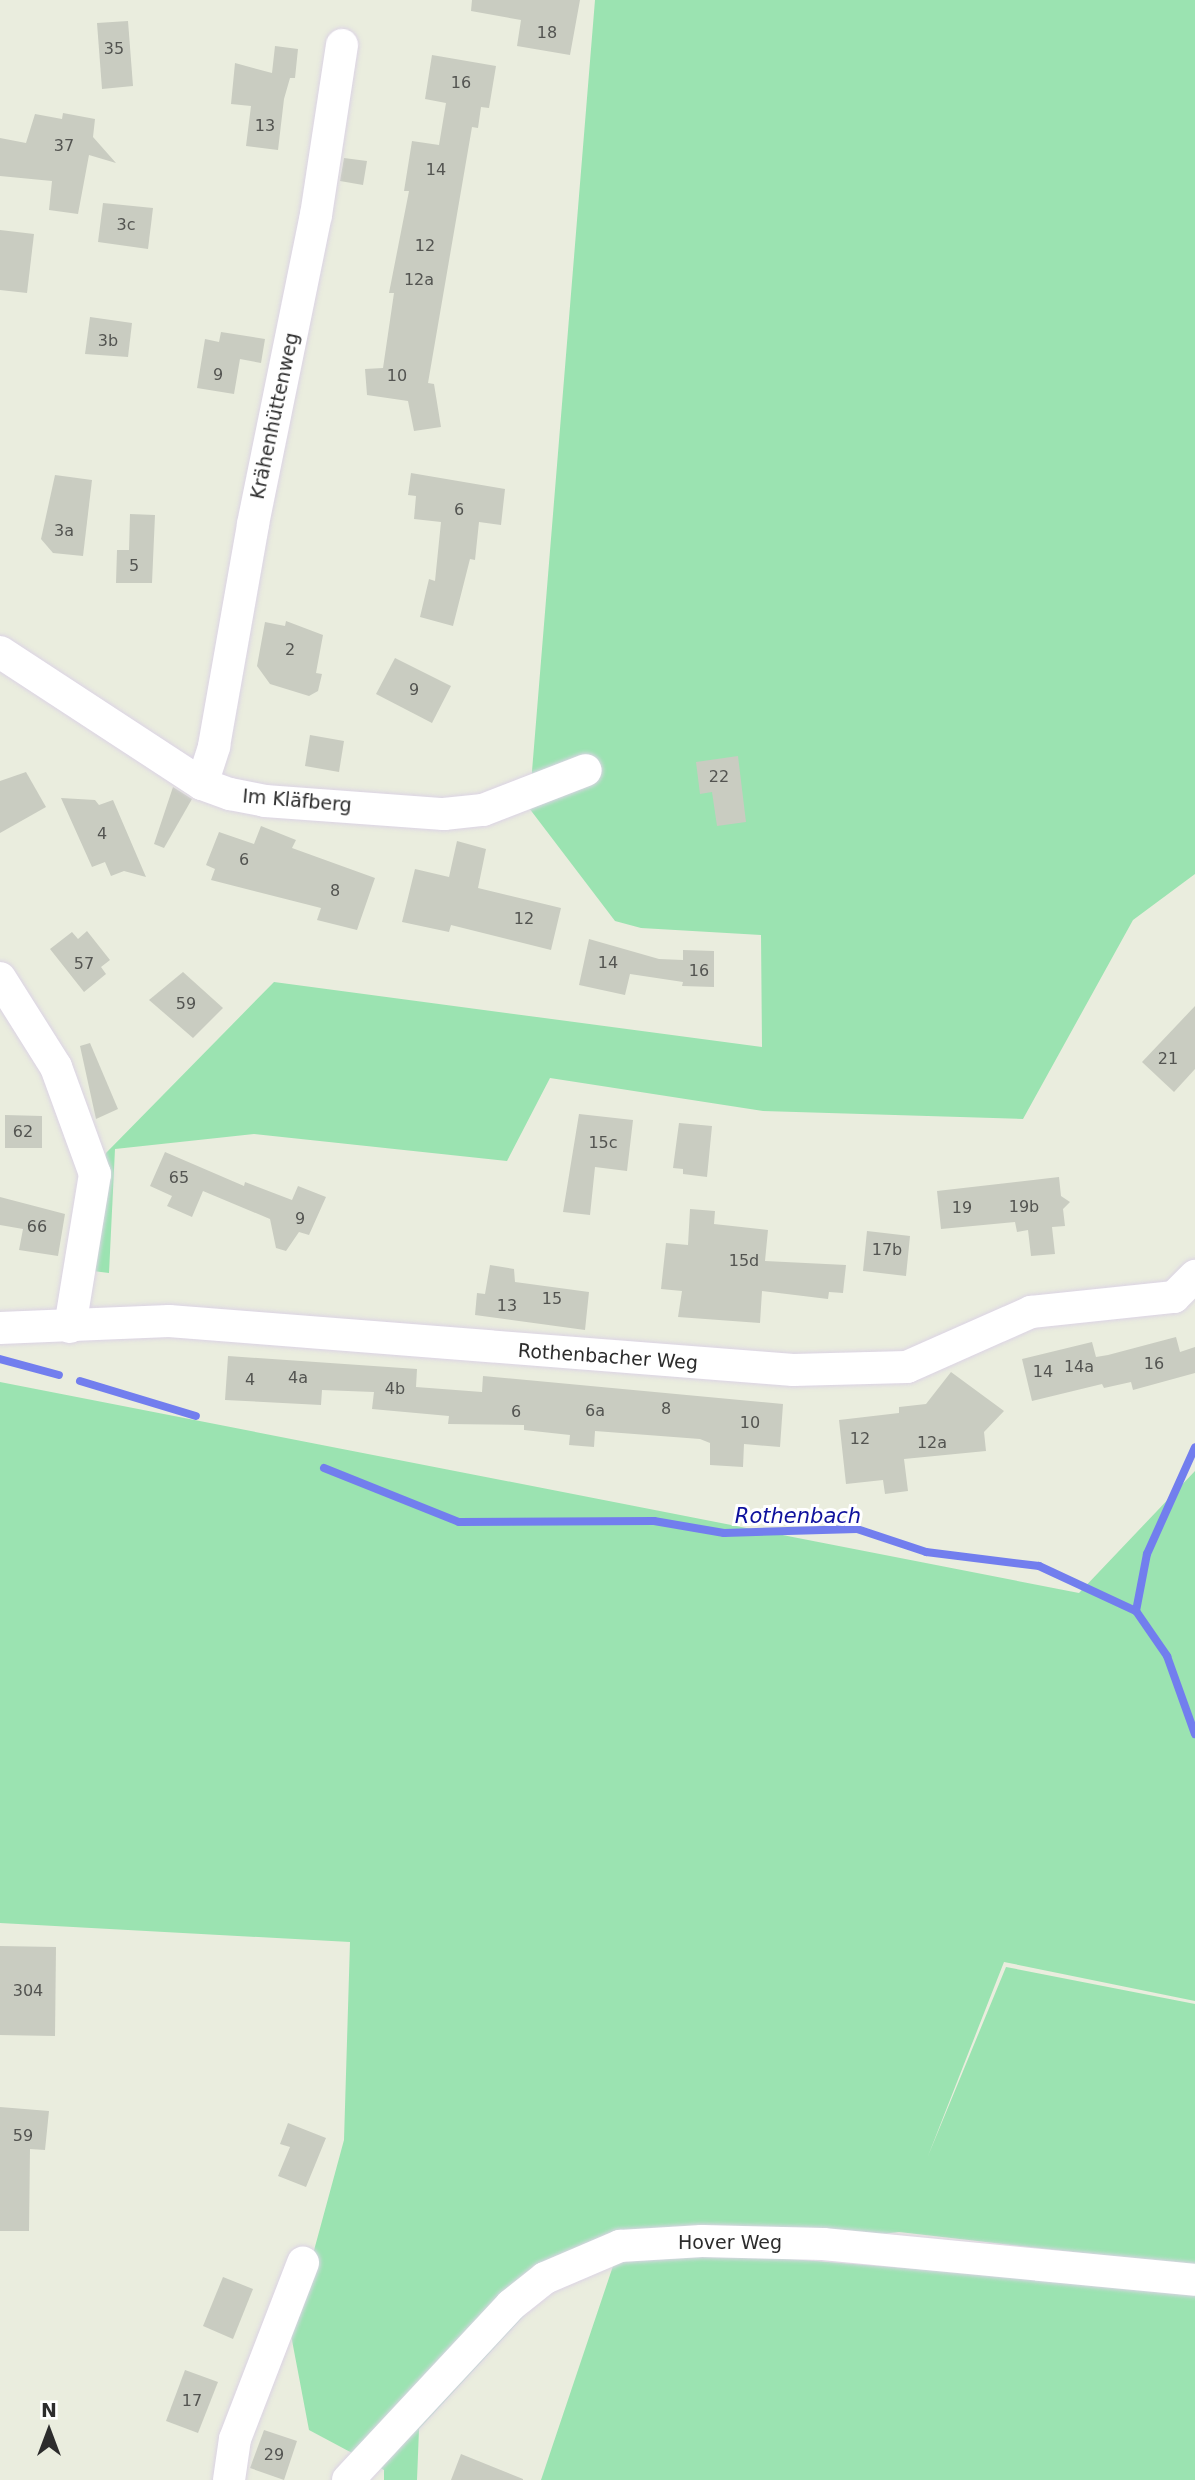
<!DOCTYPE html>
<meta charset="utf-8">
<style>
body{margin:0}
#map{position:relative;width:1195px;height:2480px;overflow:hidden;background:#eaedde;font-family:"DejaVu Sans",sans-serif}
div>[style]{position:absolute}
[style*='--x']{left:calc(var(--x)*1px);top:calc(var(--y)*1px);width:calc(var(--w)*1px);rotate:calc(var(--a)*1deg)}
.green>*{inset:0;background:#9be3b1}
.stream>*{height:8px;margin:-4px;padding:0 4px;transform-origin:4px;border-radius:4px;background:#727eee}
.building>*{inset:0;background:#c9ccc1}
.roads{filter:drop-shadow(0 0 2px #dbd3e4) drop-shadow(0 0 2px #dbd3e4)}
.minor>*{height:32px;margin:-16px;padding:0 16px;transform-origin:16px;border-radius:16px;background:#fff}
span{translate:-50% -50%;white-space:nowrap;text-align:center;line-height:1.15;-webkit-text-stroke:6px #fff;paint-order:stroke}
.number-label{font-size:16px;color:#535451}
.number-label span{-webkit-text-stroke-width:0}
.street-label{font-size:19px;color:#2c2c2c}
.water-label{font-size:21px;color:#0e119d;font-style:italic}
.north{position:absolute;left:14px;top:2396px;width:70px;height:70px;-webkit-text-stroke:5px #fff;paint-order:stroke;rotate:0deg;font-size:19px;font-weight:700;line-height:28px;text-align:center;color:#2c2c2c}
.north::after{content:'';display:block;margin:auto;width:24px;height:32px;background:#2c2c2c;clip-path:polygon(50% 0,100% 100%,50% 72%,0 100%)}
</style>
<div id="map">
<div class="green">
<div style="clip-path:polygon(595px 0,1195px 0,1195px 874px,1133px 920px,1023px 1119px,763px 1111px,550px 1078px,507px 1161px,254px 1134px,115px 1149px,109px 1273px,85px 1270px,106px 1153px,274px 982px,762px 1047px,761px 935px,641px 928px,615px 921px,529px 808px)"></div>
<div style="clip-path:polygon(0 1382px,1079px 1593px,1195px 1471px,1195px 2001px,1004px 1962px,928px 2156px,1006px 1967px,1195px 2004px,1195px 2266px,899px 2232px,715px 2253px,1195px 2291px,1195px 2480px,541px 2480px,613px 2266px,544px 2294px,419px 2429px,417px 2480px,384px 2480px,384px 2470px,309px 2430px,291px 2335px,344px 2140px,350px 1942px,0 1923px)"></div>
</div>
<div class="stream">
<div style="--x:0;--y:1359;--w:61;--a:15.2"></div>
<div style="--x:80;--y:1381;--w:121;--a:16.8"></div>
<div style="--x:324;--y:1468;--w:145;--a:21.8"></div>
<div style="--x:459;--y:1522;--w:195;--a:-0.3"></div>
<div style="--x:654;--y:1521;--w:71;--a:9.7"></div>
<div style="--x:724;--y:1533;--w:133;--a:-1.7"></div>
<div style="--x:857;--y:1529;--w:73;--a:18.4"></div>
<div style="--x:926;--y:1552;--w:114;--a:7.1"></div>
<div style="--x:1039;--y:1566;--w:107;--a:24.9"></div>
<div style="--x:1136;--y:1611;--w:58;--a:-79.1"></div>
<div style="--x:1147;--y:1554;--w:117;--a:-65.8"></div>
<div style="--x:1136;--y:1611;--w:55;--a:55.4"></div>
<div style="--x:1167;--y:1656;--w:83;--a:70.3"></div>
</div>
<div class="building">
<div style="clip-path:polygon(472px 0,580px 0,570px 55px,517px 46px,521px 20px,471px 11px)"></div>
<div style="clip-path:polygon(128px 21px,133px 86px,102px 89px,97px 23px)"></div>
<div style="clip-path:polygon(275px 46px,298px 49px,295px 78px,290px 78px,284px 99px,278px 150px,246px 146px,251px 106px,231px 104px,235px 63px,272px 73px)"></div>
<div style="clip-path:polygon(432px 55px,496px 66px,489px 108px,481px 107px,478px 128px,472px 127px,428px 383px,434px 384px,441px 427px,414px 431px,408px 401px,367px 395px,365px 369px,383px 368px,394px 293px,389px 293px,409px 191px,404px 191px,412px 141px,439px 145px,446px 103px,425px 99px)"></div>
<div style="clip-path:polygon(63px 113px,95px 119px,93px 137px,116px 163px,89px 155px,78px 214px,49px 210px,52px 181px,0 176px,0 138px,26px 143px,35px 114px,62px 119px)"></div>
<div style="clip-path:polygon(344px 158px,367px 161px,363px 185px,340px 181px)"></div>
<div style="clip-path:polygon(103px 203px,153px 208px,148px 249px,98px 242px)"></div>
<div style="clip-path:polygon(0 230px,34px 234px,27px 293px,0 290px)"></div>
<div style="clip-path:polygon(90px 317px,132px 323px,128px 357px,85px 354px)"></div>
<div style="clip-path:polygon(221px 332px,265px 339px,261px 363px,240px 359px,234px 394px,197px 388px,205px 339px,219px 342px)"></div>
<div style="clip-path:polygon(411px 473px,505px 489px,501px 525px,479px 522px,475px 560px,470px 559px,453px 626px,420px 617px,429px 579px,435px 581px,441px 522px,414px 519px,416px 496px,408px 495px)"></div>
<div style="clip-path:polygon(55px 475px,92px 480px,83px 556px,53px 553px,41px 539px)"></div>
<div style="clip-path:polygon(130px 514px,155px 515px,152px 583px,116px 583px,117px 550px,129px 550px)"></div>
<div style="clip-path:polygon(286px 621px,323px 635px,316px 673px,322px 674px,318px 691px,309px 696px,270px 684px,257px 666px,265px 622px,285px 626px)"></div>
<div style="clip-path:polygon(395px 658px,451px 686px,432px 723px,376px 694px)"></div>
<div style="clip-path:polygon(310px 735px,344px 741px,339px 772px,305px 766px)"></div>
<div style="clip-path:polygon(738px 756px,746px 822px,717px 826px,712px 792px,700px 794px,696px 762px)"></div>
<div style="clip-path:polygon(26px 772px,46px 807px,0 833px,0 781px)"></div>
<div style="clip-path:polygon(173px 787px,192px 799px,164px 848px,154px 844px)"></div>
<div style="clip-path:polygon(61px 798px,95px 800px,99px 805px,113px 800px,146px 877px,124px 871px,111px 876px,105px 862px,92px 867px)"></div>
<div style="clip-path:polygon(261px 826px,296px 840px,292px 848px,375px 878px,357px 930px,317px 920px,321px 908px,211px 880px,215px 869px,206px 865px,219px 832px,254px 844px)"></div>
<div style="clip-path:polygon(457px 841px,486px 849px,478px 888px,561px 908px,551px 950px,451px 925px,449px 932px,402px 922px,415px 869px,449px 877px)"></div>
<div style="clip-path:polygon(87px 931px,110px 960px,101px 967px,106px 974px,84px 992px,50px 949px,72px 932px,78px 939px)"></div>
<div style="clip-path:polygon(589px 939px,659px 959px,683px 960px,683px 950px,714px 951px,714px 987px,682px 986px,683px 982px,630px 974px,625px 995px,579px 985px)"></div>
<div style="clip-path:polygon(183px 972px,223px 1008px,193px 1038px,149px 1000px)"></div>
<div style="clip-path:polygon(1195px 1006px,1195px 1069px,1174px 1092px,1142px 1062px)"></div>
<div style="clip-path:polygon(90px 1043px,118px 1109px,96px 1119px,80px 1046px)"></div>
<div style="clip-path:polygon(579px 1114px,633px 1120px,627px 1171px,595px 1167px,590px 1215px,563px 1212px)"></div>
<div style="clip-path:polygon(5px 1115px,42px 1116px,42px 1148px,5px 1148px)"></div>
<div style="clip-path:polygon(679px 1123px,712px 1126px,707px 1177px,683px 1174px,683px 1169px,673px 1168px)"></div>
<div style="clip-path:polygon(165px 1152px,244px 1186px,245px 1182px,292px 1200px,298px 1186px,326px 1197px,309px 1235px,299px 1232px,286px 1251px,276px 1248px,270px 1219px,203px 1191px,192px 1217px,167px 1206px,172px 1196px,150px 1186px)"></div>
<div style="clip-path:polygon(1059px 1177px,1061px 1196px,1070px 1202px,1063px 1209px,1065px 1226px,1052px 1227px,1055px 1254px,1031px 1256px,1028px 1230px,1017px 1232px,1015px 1222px,941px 1229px,937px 1191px)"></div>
<div style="clip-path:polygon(0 1197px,65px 1214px,58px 1256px,19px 1250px,23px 1229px,0 1225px)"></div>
<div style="clip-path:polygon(690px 1209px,715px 1211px,714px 1224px,768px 1230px,765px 1261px,846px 1265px,843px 1293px,829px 1292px,828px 1299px,762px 1291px,760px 1323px,678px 1317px,682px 1291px,661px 1289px,666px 1243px,688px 1245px)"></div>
<div style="clip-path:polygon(867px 1231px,910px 1236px,906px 1276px,863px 1271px)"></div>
<div style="clip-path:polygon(490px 1265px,514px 1269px,515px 1282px,589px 1292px,585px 1330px,475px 1315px,477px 1293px,485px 1294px)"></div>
<div style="clip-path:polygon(1176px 1337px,1180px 1352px,1195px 1347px,1195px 1373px,1133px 1390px,1131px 1382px,1104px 1388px,1102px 1384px,1032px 1401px,1022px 1359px,1092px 1342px,1096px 1357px,1108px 1355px)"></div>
<div style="clip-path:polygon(228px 1356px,417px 1369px,416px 1387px,482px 1392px,483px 1376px,783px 1404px,780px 1447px,744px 1444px,743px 1467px,710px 1465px,710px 1443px,700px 1439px,595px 1431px,594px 1447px,569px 1445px,570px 1435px,524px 1430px,524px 1425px,448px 1424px,449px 1416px,372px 1409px,374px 1392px,322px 1390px,321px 1405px,225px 1400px)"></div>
<div style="clip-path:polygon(951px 1372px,1004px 1411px,984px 1432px,986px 1451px,904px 1459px,908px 1491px,885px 1494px,883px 1480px,846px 1484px,839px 1420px,899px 1413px,899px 1407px,926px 1404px)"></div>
<div style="clip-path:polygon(0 1946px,56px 1947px,55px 2036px,0 2035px)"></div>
<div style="clip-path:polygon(0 2107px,49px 2111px,45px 2150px,30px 2149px,29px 2231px,0 2231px)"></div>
<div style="clip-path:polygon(288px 2123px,326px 2138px,306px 2187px,278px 2176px,290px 2147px,280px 2144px)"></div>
<div style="clip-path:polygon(223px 2277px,253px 2289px,233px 2339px,203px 2326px)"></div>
<div style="clip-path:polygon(185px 2370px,218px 2382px,198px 2433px,166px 2421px)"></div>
<div style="clip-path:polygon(264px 2430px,297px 2441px,284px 2480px,250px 2468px)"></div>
<div style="clip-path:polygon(461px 2454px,523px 2479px,523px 2480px,451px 2480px)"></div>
</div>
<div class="roads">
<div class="minor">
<div style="--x:0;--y:652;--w:241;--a:33.2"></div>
<div style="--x:202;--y:784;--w:30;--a:20"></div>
<div style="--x:230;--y:794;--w:36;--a:11"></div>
<div style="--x:265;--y:801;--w:179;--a:4.2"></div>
<div style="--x:444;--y:814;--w:39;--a:-6"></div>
<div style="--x:483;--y:810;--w:110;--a:-21.2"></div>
<div style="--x:202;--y:784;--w:40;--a:-72"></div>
<div style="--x:214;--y:746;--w:225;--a:-80"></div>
<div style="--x:253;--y:524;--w:315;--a:-78.5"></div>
<div style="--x:316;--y:215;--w:172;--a:-81.3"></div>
<div style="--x:0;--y:978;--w:105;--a:57.8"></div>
<div style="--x:56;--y:1067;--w:114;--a:70"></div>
<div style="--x:95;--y:1174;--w:155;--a:99.3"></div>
<div style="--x:0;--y:1328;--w:169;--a:-2.4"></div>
<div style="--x:169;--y:1321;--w:626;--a:4.49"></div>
<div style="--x:793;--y:1370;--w:114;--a:-1.5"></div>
<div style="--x:907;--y:1367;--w:136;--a:-23.9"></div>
<div style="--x:1031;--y:1312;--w:144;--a:-6"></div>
<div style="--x:1174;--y:1297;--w:30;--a:-45"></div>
<div style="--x:229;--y:2480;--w:41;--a:-81.7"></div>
<div style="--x:235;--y:2439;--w:189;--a:-68.9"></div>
<div style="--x:348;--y:2480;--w:239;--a:-47"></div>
<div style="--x:511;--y:2305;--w:43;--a:-38.5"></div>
<div style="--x:545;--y:2278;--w:82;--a:-23.1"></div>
<div style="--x:620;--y:2246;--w:82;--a:-3.5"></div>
<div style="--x:702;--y:2241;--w:121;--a:1.4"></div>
<div style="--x:823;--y:2244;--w:374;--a:5.5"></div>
</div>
</div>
<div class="number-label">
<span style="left:547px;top:33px">18</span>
<span style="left:114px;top:49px">35</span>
<span style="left:461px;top:83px">16</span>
<span style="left:265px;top:126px">13</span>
<span style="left:64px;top:146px">37</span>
<span style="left:436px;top:170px">14</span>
<span style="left:126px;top:225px">3c</span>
<span style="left:425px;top:246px">12</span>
<span style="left:419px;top:280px">12a</span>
<span style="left:108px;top:341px">3b</span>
<span style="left:218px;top:375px">9</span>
<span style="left:397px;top:376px">10</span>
<span style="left:459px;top:510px">6</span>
<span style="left:64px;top:531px">3a</span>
<span style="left:134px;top:566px">5</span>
<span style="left:290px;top:650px">2</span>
<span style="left:414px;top:690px">9</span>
<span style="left:719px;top:777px">22</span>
<span style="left:102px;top:834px">4</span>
<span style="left:244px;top:860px">6</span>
<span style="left:335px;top:891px">8</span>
<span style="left:524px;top:919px">12</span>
<span style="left:608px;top:963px">14</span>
<span style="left:84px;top:964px">57</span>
<span style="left:699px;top:971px">16</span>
<span style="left:186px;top:1004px">59</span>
<span style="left:1168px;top:1059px">21</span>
<span style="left:23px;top:1132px">62</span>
<span style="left:603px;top:1143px">15c</span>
<span style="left:179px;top:1178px">65</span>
<span style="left:1024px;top:1207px">19b</span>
<span style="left:962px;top:1208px">19</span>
<span style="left:300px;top:1219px">9</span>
<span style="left:37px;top:1227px">66</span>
<span style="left:887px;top:1250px">17b</span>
<span style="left:744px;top:1261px">15d</span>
<span style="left:552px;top:1299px">15</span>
<span style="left:507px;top:1306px">13</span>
<span style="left:1154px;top:1364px">16</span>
<span style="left:1079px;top:1367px">14a</span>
<span style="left:1043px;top:1372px">14</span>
<span style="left:298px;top:1378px">4a</span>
<span style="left:250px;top:1380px">4</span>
<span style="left:395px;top:1389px">4b</span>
<span style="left:666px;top:1409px">8</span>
<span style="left:595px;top:1411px">6a</span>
<span style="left:516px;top:1412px">6</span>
<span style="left:750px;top:1423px">10</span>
<span style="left:860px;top:1439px">12</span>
<span style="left:932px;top:1443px">12a</span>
<span style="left:28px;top:1991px">304</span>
<span style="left:23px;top:2136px">59</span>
<span style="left:192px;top:2401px">17</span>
<span style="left:274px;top:2455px">29</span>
</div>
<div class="street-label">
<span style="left:275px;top:416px;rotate:-78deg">Krähenhüttenweg</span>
<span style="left:297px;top:801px;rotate:5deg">Im Kläfberg</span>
<span style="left:608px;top:1357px;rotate:4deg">Rothenbacher Weg</span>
<span style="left:730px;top:2243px">Hover Weg</span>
</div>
<div class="water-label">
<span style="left:798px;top:1516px">Rothenbach</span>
</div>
<div class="north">N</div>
</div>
